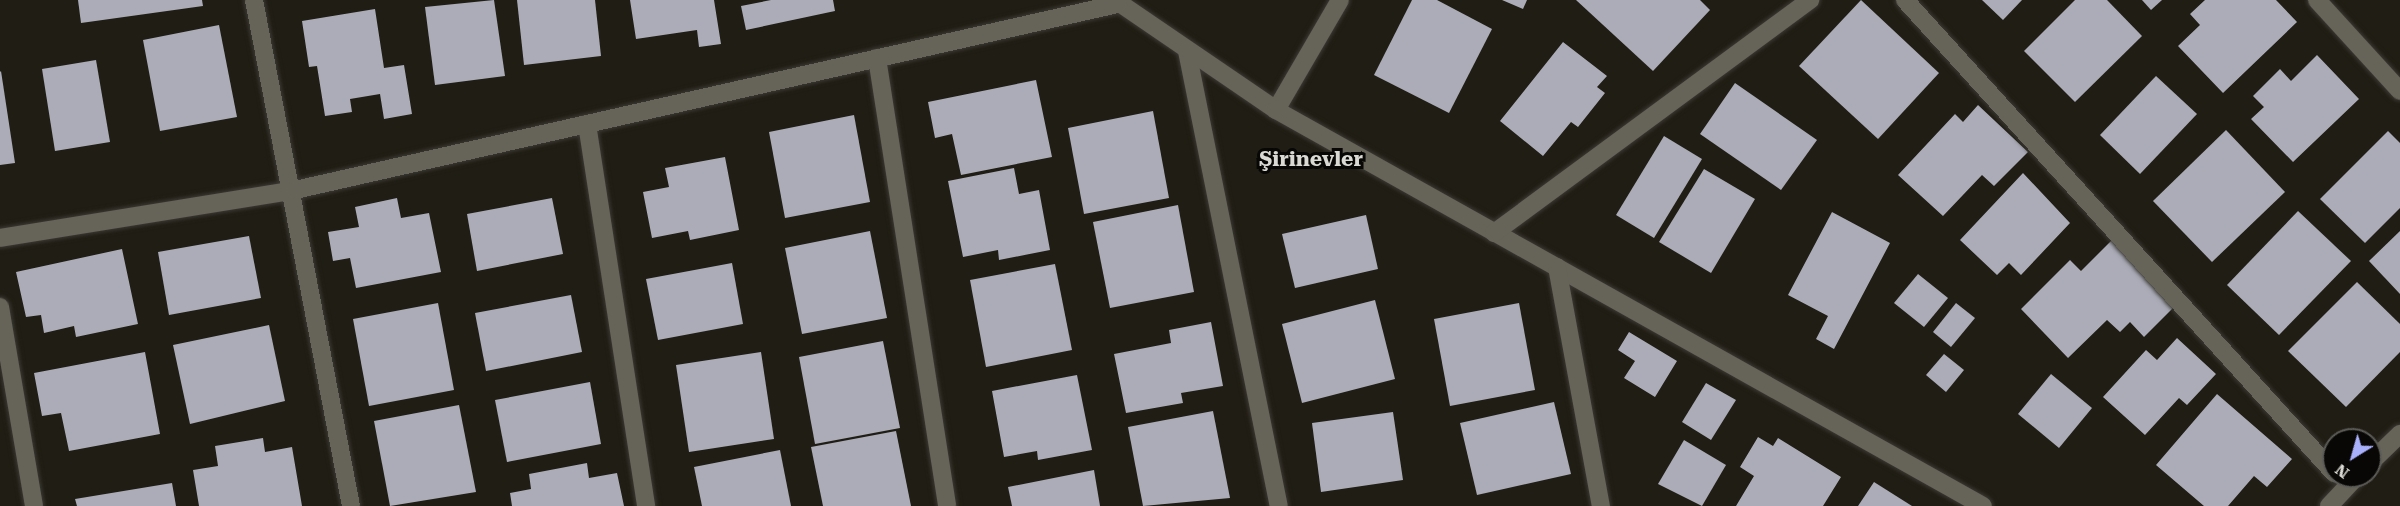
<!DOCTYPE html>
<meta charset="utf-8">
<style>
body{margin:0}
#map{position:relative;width:2400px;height:506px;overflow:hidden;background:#201d14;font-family:"Roboto Serif",serif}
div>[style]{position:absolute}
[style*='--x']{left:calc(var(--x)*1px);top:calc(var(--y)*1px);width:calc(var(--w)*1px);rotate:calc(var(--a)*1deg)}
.building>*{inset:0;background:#abacb8}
.roads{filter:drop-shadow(0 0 2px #3b3934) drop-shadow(0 0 2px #3b3934)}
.minor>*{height:18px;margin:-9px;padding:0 9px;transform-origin:9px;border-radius:9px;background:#666358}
span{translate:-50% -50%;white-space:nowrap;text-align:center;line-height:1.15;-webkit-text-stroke:6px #080705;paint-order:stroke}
.district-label{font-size:21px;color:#dbd9d3;font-weight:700}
.north{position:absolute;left:2322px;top:428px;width:60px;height:60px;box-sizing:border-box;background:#080705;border:2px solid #5c5b57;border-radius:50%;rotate:217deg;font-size:16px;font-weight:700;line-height:24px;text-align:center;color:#dbd9d3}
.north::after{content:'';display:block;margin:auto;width:21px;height:27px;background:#a9b0fc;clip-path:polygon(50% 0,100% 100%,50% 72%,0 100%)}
</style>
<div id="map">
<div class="building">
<div style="clip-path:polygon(78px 0,202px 0,203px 6px,81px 23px)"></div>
<div style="clip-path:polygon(494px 0,505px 76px,435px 85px,425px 7px)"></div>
<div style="clip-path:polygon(517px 0,595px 0,601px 56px,524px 65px)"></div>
<div style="clip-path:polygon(630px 0,714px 0,721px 44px,699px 47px,697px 30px,636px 39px)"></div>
<div style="clip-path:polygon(771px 0,833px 0,835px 11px,746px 30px,741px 6px)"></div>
<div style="clip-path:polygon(1412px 0,1437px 0,1492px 29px,1449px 113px,1374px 75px)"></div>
<div style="clip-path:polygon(1502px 0,1527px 0,1523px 9px)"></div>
<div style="clip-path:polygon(1576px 0,1700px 0,1710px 10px,1653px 71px)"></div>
<div style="clip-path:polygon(1861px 0,1939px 73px,1878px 139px,1799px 66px)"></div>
<div style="clip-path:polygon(1982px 0,2022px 0,2003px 20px)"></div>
<div style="clip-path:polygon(2075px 0,2107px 0,2142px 36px,2075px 102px,2024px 51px)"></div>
<div style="clip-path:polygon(2142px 0,2162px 0,2151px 10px)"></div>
<div style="clip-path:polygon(2205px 0,2276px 0,2297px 22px,2223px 93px,2178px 46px,2200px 25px,2190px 14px)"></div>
<div style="clip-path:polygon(375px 9px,384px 68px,404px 65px,412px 114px,384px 119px,380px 94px,350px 99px,352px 112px,325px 116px,317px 66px,309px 67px,302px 21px)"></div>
<div style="clip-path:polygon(219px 25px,237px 117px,160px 131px,143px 40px)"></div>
<div style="clip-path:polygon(1563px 42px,1607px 76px,1597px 87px,1605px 93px,1578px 127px,1571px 122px,1543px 156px,1500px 121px)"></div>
<div style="clip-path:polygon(2317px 55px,2359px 99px,2293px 162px,2251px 119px,2264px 107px,2253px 96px,2280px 69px,2291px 81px)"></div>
<div style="clip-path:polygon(96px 60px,110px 142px,55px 151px,42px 69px)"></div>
<div style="clip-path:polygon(1px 71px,15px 163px,0 165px,0 72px)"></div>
<div style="clip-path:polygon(2156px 76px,2197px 114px,2140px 174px,2100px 135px)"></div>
<div style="clip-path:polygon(1036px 80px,1052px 157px,961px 175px,952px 134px,935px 138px,928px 102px)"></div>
<div style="clip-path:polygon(1735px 83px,1817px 140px,1781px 190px,1700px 134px)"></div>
<div style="clip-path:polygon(1978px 105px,2028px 152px,1994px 186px,1982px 175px,1943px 216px,1898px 175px,1955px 114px,1963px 122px)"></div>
<div style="clip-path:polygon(1153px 111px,1169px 198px,1084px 214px,1068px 128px)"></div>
<div style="clip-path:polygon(854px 115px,870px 202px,785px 218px,769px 132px)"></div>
<div style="clip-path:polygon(2226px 130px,2285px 192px,2212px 262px,2153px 201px)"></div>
<div style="clip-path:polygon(2388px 131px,2400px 143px,2400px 208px,2365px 243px,2320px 199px)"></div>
<div style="clip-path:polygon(1664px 136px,1702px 159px,1654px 238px,1616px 215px)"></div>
<div style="clip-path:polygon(725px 157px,739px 230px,690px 240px,688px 231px,652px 238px,643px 192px,669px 187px,665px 168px)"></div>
<div style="clip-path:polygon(1014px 168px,1019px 194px,1039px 190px,1050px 250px,999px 260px,998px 250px,963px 257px,948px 181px)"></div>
<div style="clip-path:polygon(1704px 169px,1755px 199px,1711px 273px,1659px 242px)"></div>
<div style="clip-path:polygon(2023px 173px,2070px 223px,2021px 275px,2009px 263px,1997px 275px,1960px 240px)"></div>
<div style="clip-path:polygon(397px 198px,401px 218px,429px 213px,441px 272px,356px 288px,350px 258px,333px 261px,328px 232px,359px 227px,355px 207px)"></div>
<div style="clip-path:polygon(552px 198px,563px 254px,477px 271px,467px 214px)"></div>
<div style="clip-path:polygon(1178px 205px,1194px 292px,1110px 308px,1093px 222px)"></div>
<div style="clip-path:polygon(2298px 211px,2351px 261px,2279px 335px,2227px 285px)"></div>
<div style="clip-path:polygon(1832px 212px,1890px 243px,1834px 349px,1816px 339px,1828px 316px,1788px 295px)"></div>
<div style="clip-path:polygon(1366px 215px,1378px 269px,1295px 288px,1282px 234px)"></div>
<div style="clip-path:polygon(870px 231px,887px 318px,802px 334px,785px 248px)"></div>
<div style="clip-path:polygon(2400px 231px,2400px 294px,2369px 261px)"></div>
<div style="clip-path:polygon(249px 236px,261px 298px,169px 315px,158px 252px)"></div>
<div style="clip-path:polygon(2113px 239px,2177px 304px,2144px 337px,2130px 322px,2120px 332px,2107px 320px,2068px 358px,2021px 309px,2070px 260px,2081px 271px)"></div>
<div style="clip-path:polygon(122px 249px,138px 324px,76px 337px,74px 326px,44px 333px,41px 315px,26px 317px,16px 272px)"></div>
<div style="clip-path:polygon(732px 263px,743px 324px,658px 340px,646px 279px)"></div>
<div style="clip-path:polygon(1055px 264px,1072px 350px,986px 367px,970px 280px)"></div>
<div style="clip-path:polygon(1918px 274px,1948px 298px,1924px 327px,1894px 303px)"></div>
<div style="clip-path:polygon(2357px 282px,2400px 324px,2400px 352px,2346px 407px,2288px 351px)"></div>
<div style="clip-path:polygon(571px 295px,582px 352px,486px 371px,475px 313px)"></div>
<div style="clip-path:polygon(1375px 300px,1395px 379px,1302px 403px,1282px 324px)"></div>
<div style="clip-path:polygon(438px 303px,454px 390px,369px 406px,353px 319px)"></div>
<div style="clip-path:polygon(1519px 303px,1535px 390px,1450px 406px,1434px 319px)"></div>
<div style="clip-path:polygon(1956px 303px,1975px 318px,1951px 347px,1933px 332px)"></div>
<div style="clip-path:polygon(1211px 322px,1223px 386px,1181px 393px,1183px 403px,1126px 413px,1114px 354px,1171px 343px,1169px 330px)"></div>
<div style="clip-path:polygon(269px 325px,285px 401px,190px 424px,173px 345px)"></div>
<div style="clip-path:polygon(1629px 332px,1677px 361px,1655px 397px,1624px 378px,1635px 361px,1618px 350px)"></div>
<div style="clip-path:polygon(2177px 338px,2216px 374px,2187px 405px,2179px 398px,2145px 435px,2103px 397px,2146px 350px,2157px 360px)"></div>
<div style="clip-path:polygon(883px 341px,900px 428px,815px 444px,799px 357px)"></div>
<div style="clip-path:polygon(145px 352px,160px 434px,69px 451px,61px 413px,42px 416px,34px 373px)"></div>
<div style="clip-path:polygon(761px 352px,774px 439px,689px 452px,676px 365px)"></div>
<div style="clip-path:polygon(1944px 354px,1964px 370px,1946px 392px,1926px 375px)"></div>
<div style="clip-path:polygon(2051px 374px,2092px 408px,2059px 448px,2018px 414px)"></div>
<div style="clip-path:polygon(1077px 375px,1092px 450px,1038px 460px,1037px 451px,1004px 457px,992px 391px)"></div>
<div style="clip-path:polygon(590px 382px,601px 444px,507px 462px,495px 400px)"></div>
<div style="clip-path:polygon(1706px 383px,1736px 400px,1711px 440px,1682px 422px)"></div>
<div style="clip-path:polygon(2217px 394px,2292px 459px,2267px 487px,2254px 476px,2228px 506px,2204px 506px,2156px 465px)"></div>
<div style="clip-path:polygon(1554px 402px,1571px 474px,1477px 495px,1460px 423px)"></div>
<div style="clip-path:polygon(459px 405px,476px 492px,390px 506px,374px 421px)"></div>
<div style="clip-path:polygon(1213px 411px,1230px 498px,1143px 506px,1128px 427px)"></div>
<div style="clip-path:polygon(1393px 412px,1403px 480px,1321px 492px,1312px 423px)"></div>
<div style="clip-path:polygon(896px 431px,911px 506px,823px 506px,811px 447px)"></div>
<div style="clip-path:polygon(1758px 437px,1773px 446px,1778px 438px,1841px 477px,1823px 506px,1736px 506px,1754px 476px,1740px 467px)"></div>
<div style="clip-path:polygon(263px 438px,265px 452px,292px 447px,302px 506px,199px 506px,193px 470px,218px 466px,215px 446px)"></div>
<div style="clip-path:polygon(1684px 440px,1726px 465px,1702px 506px,1658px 484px)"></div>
<div style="clip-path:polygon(780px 450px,791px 506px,702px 506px,694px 467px)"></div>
<div style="clip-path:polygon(587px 463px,589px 478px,617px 473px,624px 506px,512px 506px,510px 493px,531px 489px,529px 474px)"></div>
<div style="clip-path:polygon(1094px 470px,1100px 506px,1012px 506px,1008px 487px)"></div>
<div style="clip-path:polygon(1874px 482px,1912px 506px,1858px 506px)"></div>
<div style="clip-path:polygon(172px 483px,176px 506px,77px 506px,75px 499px)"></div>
</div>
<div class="roads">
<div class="minor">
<div style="--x:254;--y:0;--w:515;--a:79.15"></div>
<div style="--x:1115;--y:0;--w:195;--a:34.3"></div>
<div style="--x:1276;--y:110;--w:810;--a:29.25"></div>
<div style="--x:1905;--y:0;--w:639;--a:47.79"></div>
<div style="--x:2317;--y:0;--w:123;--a:47.6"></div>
<div style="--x:1187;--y:51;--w:464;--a:78.6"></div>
<div style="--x:877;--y:58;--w:453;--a:81.1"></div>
<div style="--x:1276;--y:110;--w:127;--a:-59.8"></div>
<div style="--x:587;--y:124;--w:387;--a:81.2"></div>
<div style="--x:1494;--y:233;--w:393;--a:-36.4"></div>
<div style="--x:0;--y:238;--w:299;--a:-9.2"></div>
<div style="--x:295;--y:190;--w:844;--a:-12.74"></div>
<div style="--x:1557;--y:267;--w:243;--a:79.6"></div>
<div style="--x:0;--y:307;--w:202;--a:80.3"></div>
<div style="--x:2370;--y:463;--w:42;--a:-44"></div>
<div style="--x:2329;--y:506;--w:41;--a:-47"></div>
</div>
</div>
<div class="district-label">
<span style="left:1311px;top:159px">Şirinevler</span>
</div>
<div class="north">N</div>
</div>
